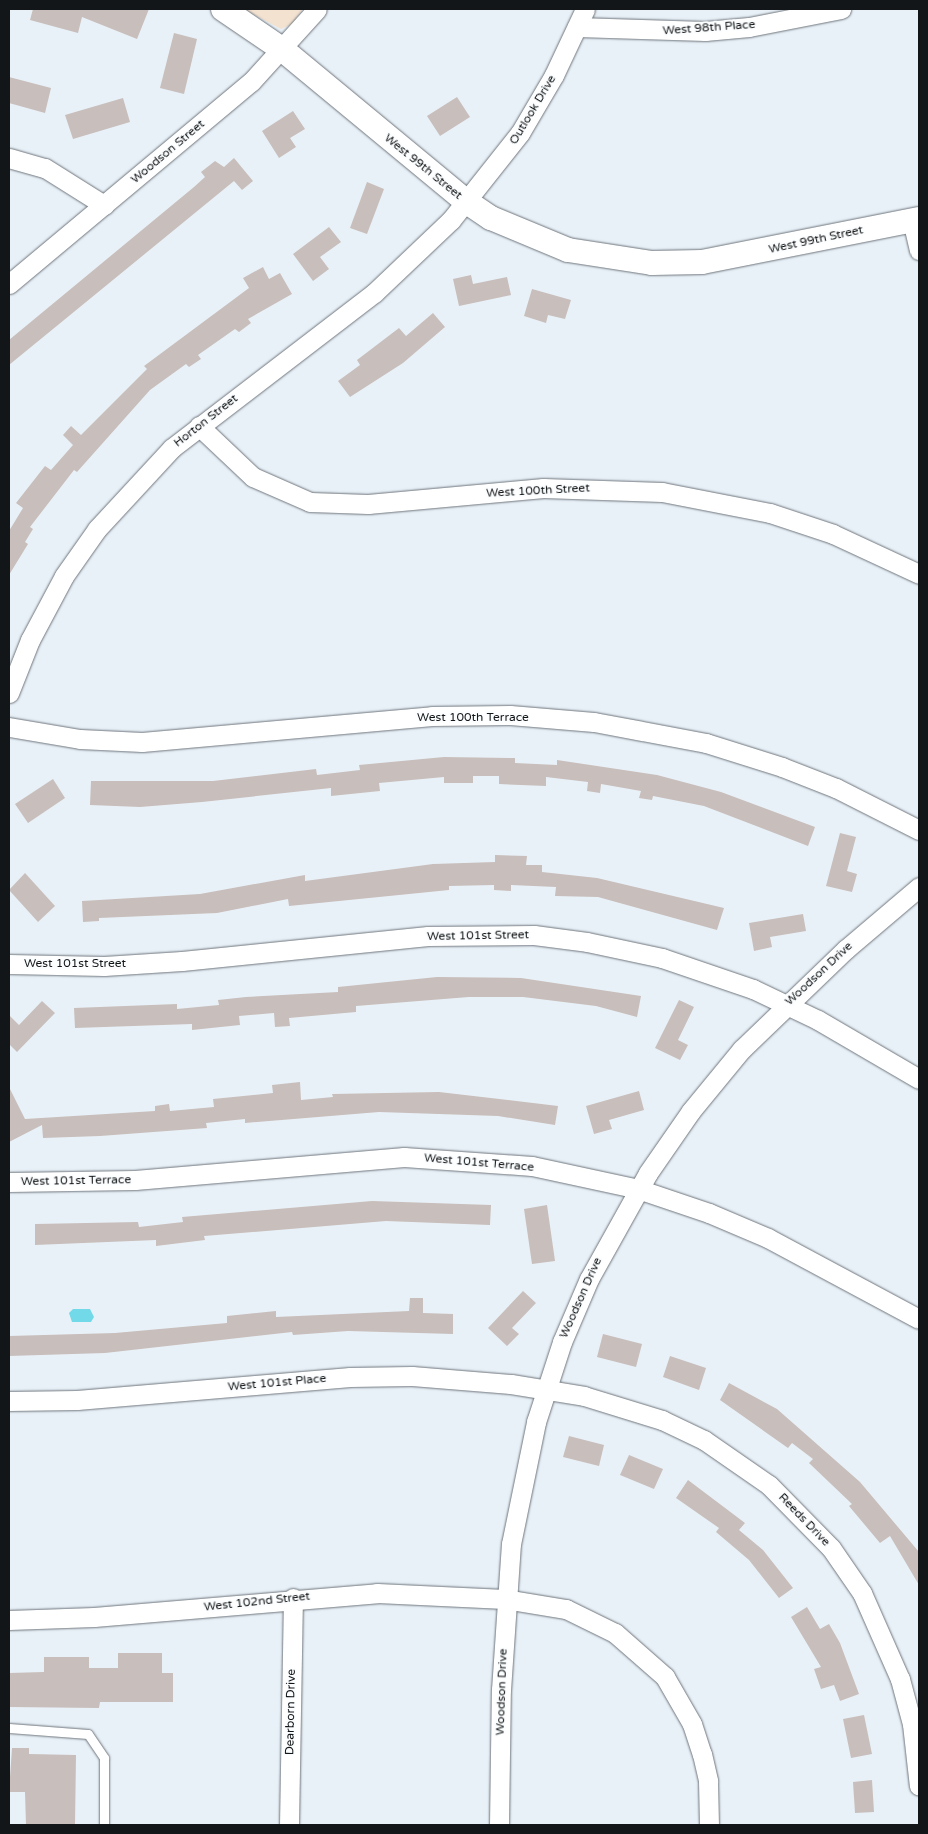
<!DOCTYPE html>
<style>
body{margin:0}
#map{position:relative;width:928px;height:1834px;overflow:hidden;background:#e9f1f8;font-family:"Varela Round",sans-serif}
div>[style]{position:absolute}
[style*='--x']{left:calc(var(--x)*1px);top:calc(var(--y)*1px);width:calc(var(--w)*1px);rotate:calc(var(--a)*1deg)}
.education>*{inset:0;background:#f4e2d1}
.water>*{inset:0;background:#71d9e8}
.building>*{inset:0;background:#c8bebb}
.roads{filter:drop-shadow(0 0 1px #6e757c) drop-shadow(0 0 1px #6e757c)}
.service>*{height:9px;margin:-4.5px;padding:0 4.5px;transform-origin:4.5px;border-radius:4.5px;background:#fff}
.minor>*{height:19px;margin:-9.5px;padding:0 9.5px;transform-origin:9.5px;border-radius:9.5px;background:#fff}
.tertiary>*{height:24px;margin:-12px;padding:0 12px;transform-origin:12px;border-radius:12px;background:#fff}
span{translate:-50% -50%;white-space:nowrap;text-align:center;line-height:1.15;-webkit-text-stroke:4px #fbfdfe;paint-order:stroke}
.street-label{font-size:12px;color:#131618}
.frame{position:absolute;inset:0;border:10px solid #131618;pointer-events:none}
</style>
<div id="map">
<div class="education">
<div style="clip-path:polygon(243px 9px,303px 9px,292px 24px,281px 29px)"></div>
</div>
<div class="water">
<div style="clip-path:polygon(73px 1309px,90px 1309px,94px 1317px,91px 1322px,72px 1322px,69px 1313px)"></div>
</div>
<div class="building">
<div style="clip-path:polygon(33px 9px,149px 9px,137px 39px,82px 17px,78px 33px,30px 20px)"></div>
<div style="clip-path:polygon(174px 33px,197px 39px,184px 94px,160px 88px)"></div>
<div style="clip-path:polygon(9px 77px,51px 88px,45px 113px,9px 103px)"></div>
<div style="clip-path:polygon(457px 97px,470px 117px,440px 136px,427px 116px)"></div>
<div style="clip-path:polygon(123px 98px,130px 122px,73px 139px,65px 115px)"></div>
<div style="clip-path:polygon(293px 111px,305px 129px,290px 138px,296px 147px,279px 158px,262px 131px)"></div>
<div style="clip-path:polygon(234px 158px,253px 181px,242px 190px,234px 181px,9px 365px,9px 340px,194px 187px,205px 177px,201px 172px,215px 161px,224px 167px)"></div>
<div style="clip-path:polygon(367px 182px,384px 189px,367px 234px,350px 228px)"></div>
<div style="clip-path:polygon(329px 227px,341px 242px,320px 257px,329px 269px,313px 281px,293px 254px)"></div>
<div style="clip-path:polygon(263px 267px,269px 279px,280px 273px,292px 294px,248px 319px,251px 323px,239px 332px,235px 329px,198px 355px,201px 359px,189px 367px,186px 364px,150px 390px,77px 472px,74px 470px,30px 527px,33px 529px,25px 542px,28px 544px,9px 575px,9px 531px,23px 508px,16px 503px,45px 466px,51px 470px,73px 445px,63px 435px,71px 426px,81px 435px,147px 369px,144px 366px,249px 288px,243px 278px)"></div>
<div style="clip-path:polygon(471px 275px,473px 284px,507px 277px,511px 295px,459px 306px,453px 279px)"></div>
<div style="clip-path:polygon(532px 289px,571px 300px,565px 319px,548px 315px,546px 323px,524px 316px)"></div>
<div style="clip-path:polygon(433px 313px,445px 327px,403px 363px,350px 397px,338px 381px,360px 365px,357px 360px,399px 328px,406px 336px)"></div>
<div style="clip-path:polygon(444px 757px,515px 758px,515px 763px,557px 765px,557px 760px,657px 775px,721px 792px,815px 827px,808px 846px,704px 806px,653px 796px,652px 800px,639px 798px,641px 791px,601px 784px,600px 793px,587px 791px,588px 782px,546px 777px,546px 786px,499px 784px,499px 776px,473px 776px,473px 783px,444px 783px,444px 777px,379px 783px,380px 791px,331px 796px,331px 788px,202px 802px,140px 807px,90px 805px,91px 781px,213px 781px,316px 769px,317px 775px,360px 770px,359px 765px)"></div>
<div style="clip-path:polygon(53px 779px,65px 798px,28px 823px,15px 804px)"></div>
<div style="clip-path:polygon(840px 833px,856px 837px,847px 871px,857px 874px,852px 892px,826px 886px)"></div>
<div style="clip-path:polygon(495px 855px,527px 856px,526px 865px,542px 865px,542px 872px,597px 878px,724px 908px,717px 930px,598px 897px,555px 896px,556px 887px,511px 885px,511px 891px,494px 890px,494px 885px,449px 886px,449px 890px,289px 906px,288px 899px,217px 913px,99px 918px,99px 921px,83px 922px,82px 901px,200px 894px,305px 875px,305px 881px,433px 864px,495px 862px)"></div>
<div style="clip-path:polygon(25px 873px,55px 906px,38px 922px,9px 890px)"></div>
<div style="clip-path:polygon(803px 914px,806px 931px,770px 937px,772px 947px,754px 951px,749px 923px)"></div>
<div style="clip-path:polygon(437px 977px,521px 978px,641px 996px,637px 1017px,596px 1006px,523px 997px,469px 997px,356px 1006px,356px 1012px,289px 1018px,290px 1026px,275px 1027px,274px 1013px,239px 1016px,240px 1025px,192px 1030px,192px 1024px,75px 1028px,74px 1008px,177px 1004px,177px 1009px,219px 1005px,218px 1000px,246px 997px,338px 992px,338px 987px)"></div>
<div style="clip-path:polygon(679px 1000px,694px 1007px,678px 1040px,688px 1045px,680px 1060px,655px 1048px)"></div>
<div style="clip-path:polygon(42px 1001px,55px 1013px,17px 1052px,9px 1044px,9px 1015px,19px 1025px)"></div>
<div style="clip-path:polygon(300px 1082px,301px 1100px,333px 1097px,332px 1094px,439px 1092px,558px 1106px,555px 1125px,498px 1116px,379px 1112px,245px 1123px,245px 1119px,206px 1123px,207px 1128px,100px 1136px,43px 1138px,42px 1125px,9px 1142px,9px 1087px,25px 1119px,155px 1111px,155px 1106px,169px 1104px,170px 1111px,214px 1107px,213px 1099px,273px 1093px,272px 1085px)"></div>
<div style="clip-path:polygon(639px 1091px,644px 1110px,609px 1120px,612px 1129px,594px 1134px,586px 1106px)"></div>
<div style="clip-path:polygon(372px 1201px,491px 1205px,490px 1225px,386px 1221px,204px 1236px,205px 1240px,156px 1246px,156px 1240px,35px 1245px,35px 1224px,138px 1222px,139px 1227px,183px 1222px,182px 1217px)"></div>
<div style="clip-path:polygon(547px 1205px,555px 1261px,532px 1264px,524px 1209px)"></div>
<div style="clip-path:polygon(523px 1291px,536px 1303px,512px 1328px,519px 1334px,507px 1346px,488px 1328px)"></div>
<div style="clip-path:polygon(410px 1298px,423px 1298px,423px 1313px,453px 1314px,453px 1334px,348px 1331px,293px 1335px,292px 1332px,105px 1353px,9px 1356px,9px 1336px,115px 1333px,227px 1323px,227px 1316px,276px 1311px,276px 1317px,409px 1311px)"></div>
<div style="clip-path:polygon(603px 1334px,642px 1344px,636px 1367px,597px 1357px)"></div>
<div style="clip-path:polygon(670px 1356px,706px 1368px,699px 1390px,663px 1377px)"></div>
<div style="clip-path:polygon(729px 1383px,777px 1409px,860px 1482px,919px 1552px,919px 1585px,890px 1536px,880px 1543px,849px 1506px,852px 1504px,809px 1463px,813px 1459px,792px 1443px,788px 1448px,720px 1400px)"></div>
<div style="clip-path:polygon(569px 1436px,604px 1445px,599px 1466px,563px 1457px)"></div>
<div style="clip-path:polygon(629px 1455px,663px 1469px,654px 1489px,620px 1475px)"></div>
<div style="clip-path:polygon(688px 1480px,745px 1523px,739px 1530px,763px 1550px,793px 1588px,779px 1598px,749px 1560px,716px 1532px,719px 1528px,676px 1498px)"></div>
<div style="clip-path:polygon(807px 1607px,820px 1629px,829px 1624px,840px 1643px,859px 1694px,840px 1701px,834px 1685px,821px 1689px,814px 1669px,821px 1667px,791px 1617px)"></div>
<div style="clip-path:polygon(118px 1653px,162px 1653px,162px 1673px,173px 1673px,173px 1702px,100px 1702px,99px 1708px,9px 1707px,9px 1673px,44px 1672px,44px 1657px,89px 1657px,89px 1668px,118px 1668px)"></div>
<div style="clip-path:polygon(864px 1715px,872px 1754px,851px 1758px,843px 1719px)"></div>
<div style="clip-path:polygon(12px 1748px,29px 1748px,29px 1754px,76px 1755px,75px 1825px,26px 1825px,25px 1792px,9px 1792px)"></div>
<div style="clip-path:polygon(872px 1780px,874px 1812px,855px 1813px,853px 1782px)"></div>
</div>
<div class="roads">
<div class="service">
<div style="--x:9;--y:1728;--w:79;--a:4.3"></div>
<div style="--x:88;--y:1734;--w:29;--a:56"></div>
<div style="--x:104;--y:1758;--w:67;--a:90"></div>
</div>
<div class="minor">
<div style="--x:577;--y:27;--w:128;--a:1.8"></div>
<div style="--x:705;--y:31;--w:44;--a:-5.2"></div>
<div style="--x:749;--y:27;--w:94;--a:-11.1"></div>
<div style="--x:9;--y:158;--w:37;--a:16"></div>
<div style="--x:45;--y:168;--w:70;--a:32.1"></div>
<div style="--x:912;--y:220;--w:31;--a:77"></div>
<div style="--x:9;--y:284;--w:315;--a:-39.9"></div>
<div style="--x:251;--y:82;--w:98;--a:-47.9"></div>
<div style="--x:199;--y:426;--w:74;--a:43.4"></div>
<div style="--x:253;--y:477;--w:62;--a:23.7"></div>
<div style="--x:310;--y:502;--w:58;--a:2"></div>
<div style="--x:368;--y:504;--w:176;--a:-5.2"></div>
<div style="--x:543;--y:488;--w:119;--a:1.9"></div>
<div style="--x:662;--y:492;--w:110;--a:11"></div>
<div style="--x:770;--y:513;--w:66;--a:18.4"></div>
<div style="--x:833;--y:534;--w:95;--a:24.9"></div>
<div style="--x:9;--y:693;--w:57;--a:-68.4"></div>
<div style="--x:30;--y:640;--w:72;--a:-62"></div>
<div style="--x:64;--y:576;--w:57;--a:-54.9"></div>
<div style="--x:97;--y:529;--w:110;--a:-47.2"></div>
<div style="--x:172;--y:448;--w:255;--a:-37.5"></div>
<div style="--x:374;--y:293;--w:106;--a:-43.5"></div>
<div style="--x:451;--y:220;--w:111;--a:-51.6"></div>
<div style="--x:520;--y:133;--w:67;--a:-59.6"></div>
<div style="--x:554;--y:75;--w:73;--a:-64.8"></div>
<div style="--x:9;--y:727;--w:72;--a:9.6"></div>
<div style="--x:80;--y:739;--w:62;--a:2.8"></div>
<div style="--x:142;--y:742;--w:291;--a:-5.1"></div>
<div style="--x:432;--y:716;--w:78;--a:-0.7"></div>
<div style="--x:510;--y:715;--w:84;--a:4.8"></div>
<div style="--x:594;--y:722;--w:114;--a:10.6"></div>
<div style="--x:706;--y:743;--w:80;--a:17.5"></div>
<div style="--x:782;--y:767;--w:58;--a:21.3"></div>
<div style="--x:836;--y:788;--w:93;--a:26.8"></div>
<div style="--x:9;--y:964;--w:95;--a:1.2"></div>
<div style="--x:104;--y:966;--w:78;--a:-3.7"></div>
<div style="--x:182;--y:961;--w:247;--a:-5.8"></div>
<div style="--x:428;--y:936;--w:106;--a:-0.5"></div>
<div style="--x:534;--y:935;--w:53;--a:7.5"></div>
<div style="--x:587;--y:942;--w:77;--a:12"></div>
<div style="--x:662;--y:958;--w:96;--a:18.8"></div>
<div style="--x:753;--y:989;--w:72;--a:25.5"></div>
<div style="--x:818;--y:1020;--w:117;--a:30.3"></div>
<div style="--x:9;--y:1182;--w:126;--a:-0.9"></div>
<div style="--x:135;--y:1180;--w:270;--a:-4.9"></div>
<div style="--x:404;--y:1157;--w:128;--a:4"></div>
<div style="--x:532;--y:1166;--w:108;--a:12.2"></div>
<div style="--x:638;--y:1189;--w:75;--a:18.7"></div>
<div style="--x:709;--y:1213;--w:64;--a:23"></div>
<div style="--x:768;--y:1238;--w:171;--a:28.2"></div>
<div style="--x:9;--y:1401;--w:68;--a:-0.8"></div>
<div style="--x:77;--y:1400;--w:274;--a:-4.8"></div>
<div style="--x:350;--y:1377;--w:62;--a:-0.9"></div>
<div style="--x:412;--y:1376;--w:99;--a:4.6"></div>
<div style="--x:511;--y:1384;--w:74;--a:9.3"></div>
<div style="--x:584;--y:1396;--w:82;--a:17.1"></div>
<div style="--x:662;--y:1420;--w:47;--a:25.5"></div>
<div style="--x:704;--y:1440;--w:79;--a:34.7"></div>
<div style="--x:769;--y:1485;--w:88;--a:45.5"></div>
<div style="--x:831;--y:1548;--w:55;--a:55.4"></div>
<div style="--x:862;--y:1593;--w:94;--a:66.2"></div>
<div style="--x:900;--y:1679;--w:47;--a:75.1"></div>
<div style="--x:912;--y:1724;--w:62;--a:83.6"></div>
<div style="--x:9;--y:1620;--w:85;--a:-2"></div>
<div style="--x:94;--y:1617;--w:284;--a:-4.8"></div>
<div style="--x:377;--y:1593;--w:128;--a:2.7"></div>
<div style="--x:505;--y:1599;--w:62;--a:9.3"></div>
<div style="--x:566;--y:1609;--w:55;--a:26.1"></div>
<div style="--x:615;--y:1633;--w:67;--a:41.3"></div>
<div style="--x:665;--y:1677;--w:54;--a:60.1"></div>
<div style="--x:692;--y:1724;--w:32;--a:72"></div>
<div style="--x:702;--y:1754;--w:28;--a:77"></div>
<div style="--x:708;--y:1781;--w:44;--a:88.7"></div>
<div style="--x:289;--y:1825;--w:227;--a:-89"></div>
<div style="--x:499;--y:1825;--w:135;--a:-89.2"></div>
<div style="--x:501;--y:1690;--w:146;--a:-86.1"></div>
<div style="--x:511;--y:1544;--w:125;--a:-78.4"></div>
<div style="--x:536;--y:1422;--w:84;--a:-72"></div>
<div style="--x:562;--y:1342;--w:69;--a:-66.8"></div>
<div style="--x:589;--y:1279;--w:121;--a:-60.9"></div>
<div style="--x:648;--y:1173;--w:75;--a:-55.3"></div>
<div style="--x:691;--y:1111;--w:80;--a:-50.6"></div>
<div style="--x:742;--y:1049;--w:144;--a:-43.9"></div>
<div style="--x:846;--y:949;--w:96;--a:-40.3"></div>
</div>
<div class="tertiary">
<div style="--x:223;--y:9;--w:73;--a:34.3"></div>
<div style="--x:283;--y:50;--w:239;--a:39.6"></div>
<div style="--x:467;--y:202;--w:29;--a:34"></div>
<div style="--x:491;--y:218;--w:83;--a:22.6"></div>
<div style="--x:568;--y:250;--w:85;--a:8.8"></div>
<div style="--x:652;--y:263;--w:50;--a:-1.1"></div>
<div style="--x:702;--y:262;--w:221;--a:-11.2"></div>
</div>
</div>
<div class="street-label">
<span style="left:709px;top:28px;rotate:-4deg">West 98th Place</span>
<span style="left:533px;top:110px;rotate:-59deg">Outlook Drive</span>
<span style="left:168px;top:152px;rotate:-40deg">Woodson Street</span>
<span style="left:423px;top:167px;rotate:39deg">West 99th Street</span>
<span style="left:816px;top:240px;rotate:-12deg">West 99th Street</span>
<span style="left:206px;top:421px;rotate:-38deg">Horton Street</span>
<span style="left:538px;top:491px;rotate:-3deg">West 100th Street</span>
<span style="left:473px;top:718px">West 100th Terrace</span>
<span style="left:478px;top:936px;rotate:-1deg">West 101st Street</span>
<span style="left:75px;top:964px">West 101st Street</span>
<span style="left:819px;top:974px;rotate:-43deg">Woodson Drive</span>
<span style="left:479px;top:1163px;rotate:5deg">West 101st Terrace</span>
<span style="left:76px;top:1181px;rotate:-1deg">West 101st Terrace</span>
<span style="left:581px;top:1298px;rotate:-66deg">Woodson Drive</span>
<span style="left:277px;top:1383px;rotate:-5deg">West 101st Place</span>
<span style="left:804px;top:1520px;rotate:46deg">Reeds Drive</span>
<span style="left:257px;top:1602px;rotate:-6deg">West 102nd Street</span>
<span style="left:502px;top:1692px;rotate:-88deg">Woodson Drive</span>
<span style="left:291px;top:1712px;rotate:-89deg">Dearborn Drive</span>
</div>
<div class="frame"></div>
</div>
